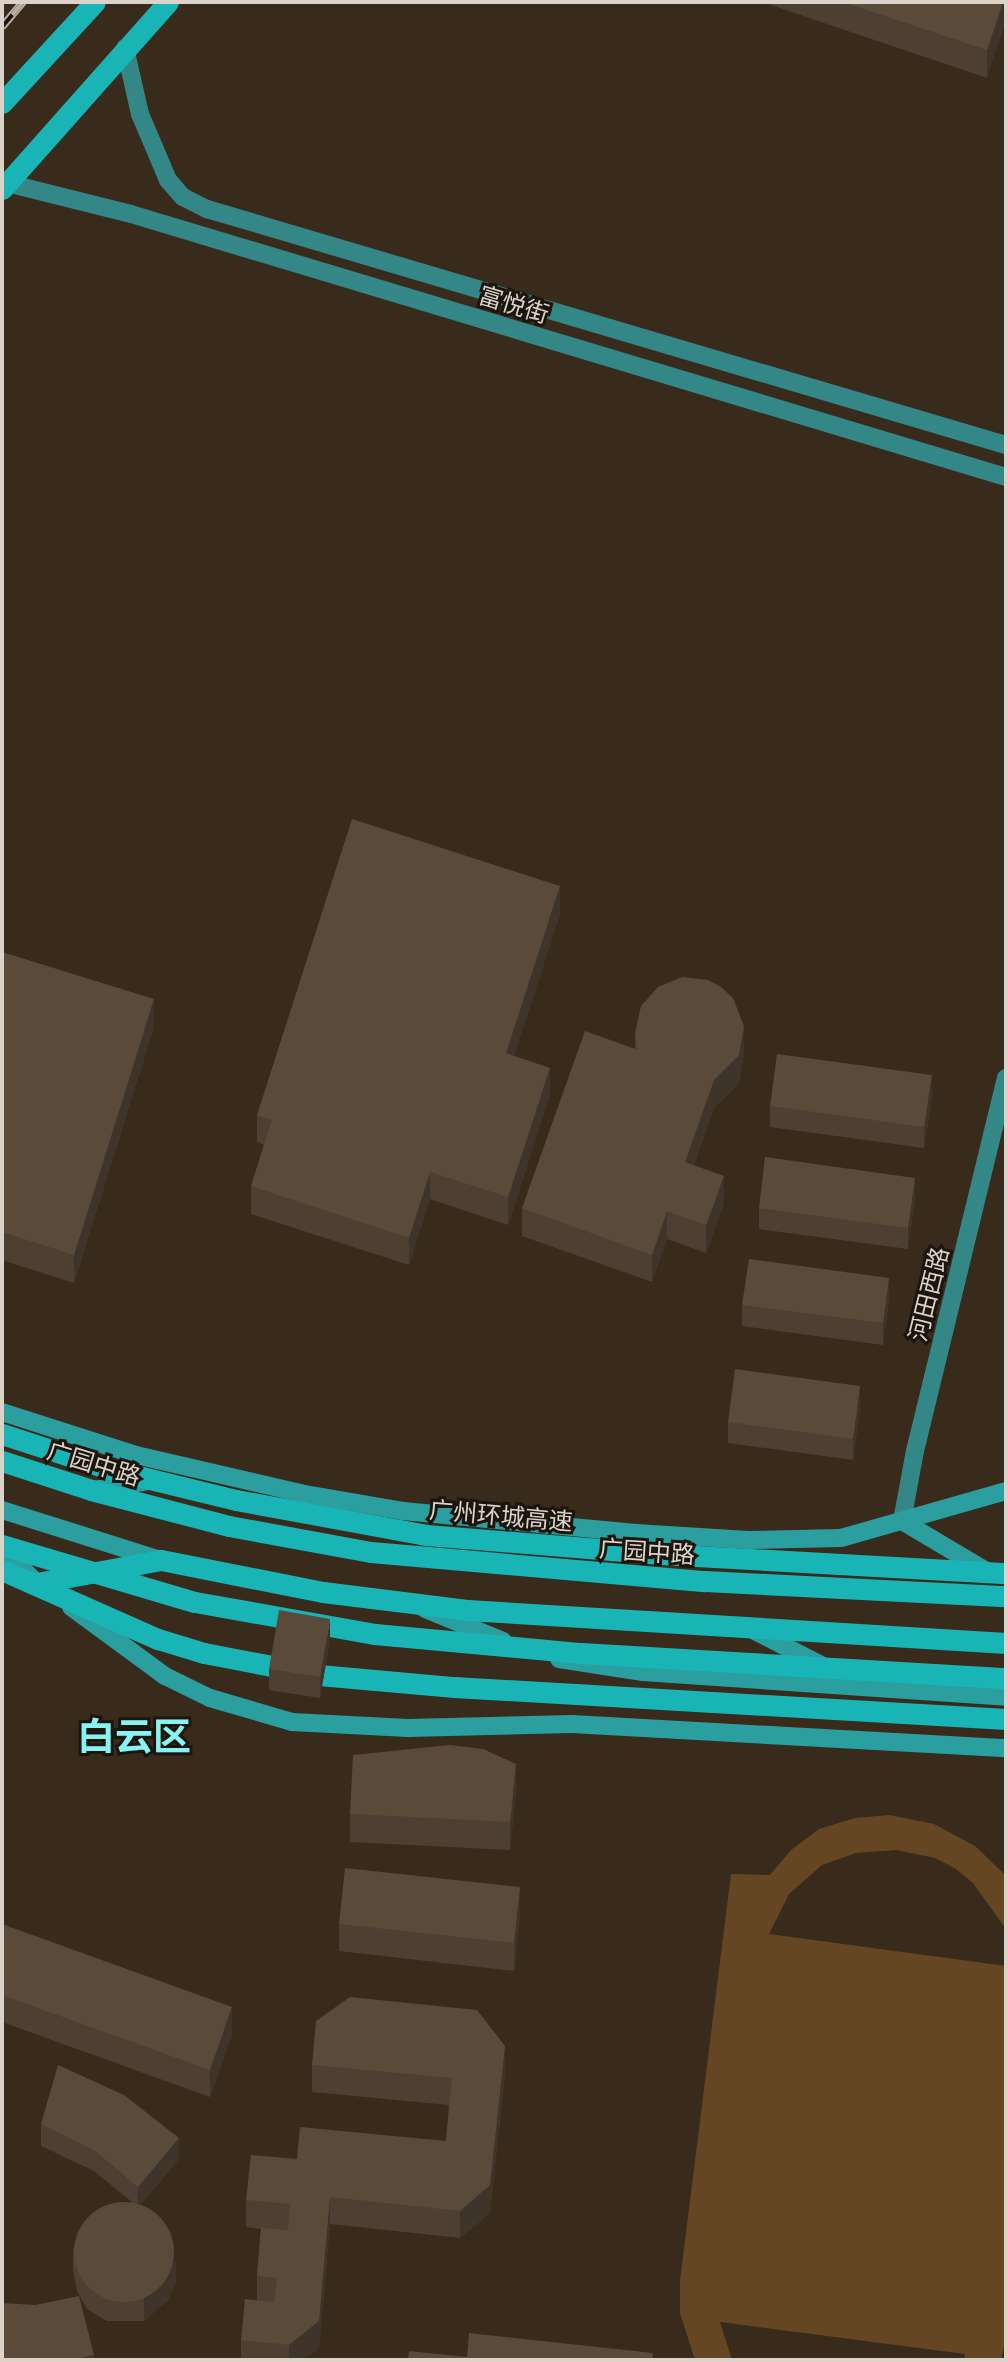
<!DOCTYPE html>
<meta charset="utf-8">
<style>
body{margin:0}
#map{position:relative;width:1008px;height:2362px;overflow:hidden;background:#382b1c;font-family:"Noto Sans","Noto Sans SC",sans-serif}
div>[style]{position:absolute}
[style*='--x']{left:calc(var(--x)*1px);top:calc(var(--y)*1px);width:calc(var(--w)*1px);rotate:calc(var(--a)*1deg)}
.green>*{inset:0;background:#644622}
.secondary>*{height:18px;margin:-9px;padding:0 9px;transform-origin:9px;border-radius:9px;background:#348787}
.primary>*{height:18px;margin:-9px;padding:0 9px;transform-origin:9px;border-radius:9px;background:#2b9fa0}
.highway>*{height:21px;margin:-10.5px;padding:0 10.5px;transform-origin:10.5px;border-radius:10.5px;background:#19b5b6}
.rail>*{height:8px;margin-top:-4px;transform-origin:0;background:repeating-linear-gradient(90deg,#1b150e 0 16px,#b8aea4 0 32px);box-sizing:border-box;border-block:2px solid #b8aea4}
.highway-bridge>*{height:21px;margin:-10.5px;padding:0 10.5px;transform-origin:10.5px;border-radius:10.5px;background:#19b5b6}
.wall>*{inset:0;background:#4d4032}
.shaded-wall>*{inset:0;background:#3e3429}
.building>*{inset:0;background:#594a3a}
.round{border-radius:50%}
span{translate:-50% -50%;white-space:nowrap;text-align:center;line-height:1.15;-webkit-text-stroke:6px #1b150e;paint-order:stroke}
.street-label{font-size:24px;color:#dbd2c9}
.town-label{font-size:38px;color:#87f3f3;font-weight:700}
.frame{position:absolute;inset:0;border:4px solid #dbd2c9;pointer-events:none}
</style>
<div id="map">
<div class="green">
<div style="clip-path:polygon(889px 1815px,934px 1824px,975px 1846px,1004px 1874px,1006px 1929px,973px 1883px,956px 1869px,935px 1858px,896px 1850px,856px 1853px,822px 1865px,789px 1894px,769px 1934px,1006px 1966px,1006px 2339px,1001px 2360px,964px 2360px,965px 2354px,720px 2322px,732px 2360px,695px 2360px,680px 2313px,680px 2281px,731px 1874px,770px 1875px,791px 1850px,819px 1829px,855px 1818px)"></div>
</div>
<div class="secondary">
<div style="--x:125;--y:48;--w:68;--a:77.2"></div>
<div style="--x:140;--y:114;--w:72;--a:67"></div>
<div style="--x:168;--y:180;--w:23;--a:49"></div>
<div style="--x:183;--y:197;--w:27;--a:27"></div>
<div style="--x:207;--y:209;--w:833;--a:16.46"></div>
<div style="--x:7;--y:183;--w:128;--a:14"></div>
<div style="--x:131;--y:214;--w:914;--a:16.73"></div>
<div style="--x:902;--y:1521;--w:71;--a:-79.5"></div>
<div style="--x:915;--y:1451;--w:384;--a:-76.3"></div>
</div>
<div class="primary">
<div style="--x:2;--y:1412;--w:141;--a:17.8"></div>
<div style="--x:136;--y:1455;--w:173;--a:13"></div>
<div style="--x:305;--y:1494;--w:99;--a:9.8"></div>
<div style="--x:403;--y:1511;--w:234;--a:5.4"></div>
<div style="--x:636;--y:1533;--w:112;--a:3.6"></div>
<div style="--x:748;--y:1540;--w:93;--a:-1.2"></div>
<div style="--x:841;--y:1538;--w:172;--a:-15.9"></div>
<div style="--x:94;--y:1490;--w:56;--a:-9.3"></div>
<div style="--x:2;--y:1510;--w:167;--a:17.5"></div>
<div style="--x:902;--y:1521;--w:100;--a:30.7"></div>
<div style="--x:2;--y:1549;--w:49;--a:44.2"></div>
<div style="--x:71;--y:1607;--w:117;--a:36.3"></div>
<div style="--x:165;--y:1676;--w:50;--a:26.1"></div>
<div style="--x:210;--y:1698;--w:85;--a:16.3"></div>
<div style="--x:292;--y:1722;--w:116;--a:3"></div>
<div style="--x:408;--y:1728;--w:164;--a:-1.4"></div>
<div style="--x:572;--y:1724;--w:435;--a:3.2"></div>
<div style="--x:425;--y:1609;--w:84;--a:22.3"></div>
<div style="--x:751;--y:1629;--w:81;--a:27.2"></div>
<div style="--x:559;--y:1659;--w:85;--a:8.8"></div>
<div style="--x:643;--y:1672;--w:364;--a:3.9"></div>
</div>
<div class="highway">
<div style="--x:2;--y:103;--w:137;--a:-47.4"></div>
<div style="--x:2;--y:189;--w:250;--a:-48.4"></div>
<div style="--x:2;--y:1461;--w:94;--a:18"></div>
<div style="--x:91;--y:1490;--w:143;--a:14.6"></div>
<div style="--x:229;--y:1526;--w:144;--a:10.4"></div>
<div style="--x:371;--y:1552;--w:335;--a:5"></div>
<div style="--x:705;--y:1581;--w:301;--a:2.9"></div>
<div style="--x:2;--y:1570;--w:171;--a:23.9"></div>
<div style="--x:158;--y:1639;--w:48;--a:16.9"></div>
<div style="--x:204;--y:1653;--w:117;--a:10.8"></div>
<div style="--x:319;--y:1675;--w:136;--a:5.1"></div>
<div style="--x:454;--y:1687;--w:553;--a:3.32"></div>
<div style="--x:37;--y:1583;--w:126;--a:-10.5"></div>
<div style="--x:161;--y:1560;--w:165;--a:11.2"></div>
<div style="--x:323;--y:1592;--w:145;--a:7.1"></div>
<div style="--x:467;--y:1610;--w:540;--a:3.5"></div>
</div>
<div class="rail">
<div style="--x:2;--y:27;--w:33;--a:-50"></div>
</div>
<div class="highway-bridge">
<div style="--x:2;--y:1434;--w:117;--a:18"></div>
<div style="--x:113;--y:1470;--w:127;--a:13.7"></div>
<div style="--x:236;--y:1500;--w:193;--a:10.4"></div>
<div style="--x:426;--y:1535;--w:236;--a:4.6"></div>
<div style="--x:661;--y:1554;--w:346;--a:3.2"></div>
<div style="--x:2;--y:1545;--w:201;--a:16.5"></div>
<div style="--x:195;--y:1602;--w:183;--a:10.1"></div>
<div style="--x:375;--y:1634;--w:207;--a:5.3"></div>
<div style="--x:581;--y:1653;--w:426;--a:3.4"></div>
</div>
<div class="wall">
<div style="clip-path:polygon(762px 2px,1006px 2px,987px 78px)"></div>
<div style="clip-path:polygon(560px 914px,514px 1056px,550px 1095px,508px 1225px,430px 1199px,409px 1265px,251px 1214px,251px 1186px,264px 1145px,257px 1142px,257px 1115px)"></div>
<div style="clip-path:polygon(2px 952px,154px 1027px,74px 1283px,2px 1260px)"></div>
<div style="clip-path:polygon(635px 1033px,744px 1053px,739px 1083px,714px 1108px,694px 1165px,724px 1203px,706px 1253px,667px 1239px,652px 1282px,522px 1236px,522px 1208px,635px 1048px)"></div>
<div style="clip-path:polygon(932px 1097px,924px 1148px,770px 1127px,770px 1106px)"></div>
<div style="clip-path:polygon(915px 1199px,908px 1249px,759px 1229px,759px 1208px)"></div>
<div style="clip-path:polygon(889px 1299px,883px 1345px,742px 1326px,742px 1305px)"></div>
<div style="clip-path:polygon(860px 1408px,853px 1460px,728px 1443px,728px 1422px)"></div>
<div style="clip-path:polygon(330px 1640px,320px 1698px,269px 1690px,269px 1669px)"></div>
<div style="clip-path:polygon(516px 1791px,510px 1850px,350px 1842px,350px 1814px)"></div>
<div style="clip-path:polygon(520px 1915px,514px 1971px,339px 1951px,339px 1924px)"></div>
<div style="clip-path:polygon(2px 1924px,232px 2035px,210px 2097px,2px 2022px)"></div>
<div style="clip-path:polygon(312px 2065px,505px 2073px,490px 2213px,460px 2238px,330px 2224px,319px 2348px,304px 2360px,241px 2360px,241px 2340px,257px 2301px,257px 2276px,261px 2229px,246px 2227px,246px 2200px,297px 2159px,446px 2141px,449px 2105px,312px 2092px)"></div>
<div style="clip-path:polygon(41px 2124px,179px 2159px,141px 2204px,176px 2281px,168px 2300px,144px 2321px,107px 2321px,87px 2309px,77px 2291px,73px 2270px,73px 2249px,132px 2202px,94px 2171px,41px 2146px)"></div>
</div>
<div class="shaded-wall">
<div style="clip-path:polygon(1003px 2px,1006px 2px,1006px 20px,987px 78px,987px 50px)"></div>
<div style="clip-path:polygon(560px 886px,560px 914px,506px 1081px,506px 1053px)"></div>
<div style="clip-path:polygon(154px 999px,154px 1027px,74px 1283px,74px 1255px)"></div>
<div style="clip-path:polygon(744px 1026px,744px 1053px,739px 1083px,714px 1108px,685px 1189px,685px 1162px,714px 1080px)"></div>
<div style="clip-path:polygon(550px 1068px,550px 1095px,508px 1225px,508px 1197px)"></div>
<div style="clip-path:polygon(932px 1075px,932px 1097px,924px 1148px,924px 1127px)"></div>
<div style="clip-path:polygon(430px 1172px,430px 1199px,409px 1265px,409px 1238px)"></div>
<div style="clip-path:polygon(724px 1176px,724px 1203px,706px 1253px,706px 1225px)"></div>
<div style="clip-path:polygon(915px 1178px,915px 1199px,908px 1249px,908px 1228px)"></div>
<div style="clip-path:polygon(667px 1211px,667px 1239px,652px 1282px,652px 1255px)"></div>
<div style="clip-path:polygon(889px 1278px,889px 1299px,883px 1345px,883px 1323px)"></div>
<div style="clip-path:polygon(860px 1386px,860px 1408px,853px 1460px,853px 1439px)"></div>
<div style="clip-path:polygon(330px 1619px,330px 1640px,320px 1698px,320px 1677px)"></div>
<div style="clip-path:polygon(516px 1764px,516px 1791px,510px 1850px,510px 1822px)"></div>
<div style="clip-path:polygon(520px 1887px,520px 1915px,514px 1971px,514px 1943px)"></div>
<div style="clip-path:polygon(232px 2007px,232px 2035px,210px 2097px,210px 2070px)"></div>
<div style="clip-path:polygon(505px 2046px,505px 2073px,490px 2213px,460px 2238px,460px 2211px)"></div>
<div style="clip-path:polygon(179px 2138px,179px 2159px,138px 2208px,138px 2187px)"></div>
<div style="clip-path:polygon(330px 2197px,330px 2224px,319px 2348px,304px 2360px,289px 2360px,289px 2345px)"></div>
<div style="clip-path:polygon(176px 2260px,176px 2281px,168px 2300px,144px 2321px,144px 2299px)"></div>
<div style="clip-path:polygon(94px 2355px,94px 2360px,72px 2360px)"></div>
</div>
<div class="building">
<div style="clip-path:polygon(843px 2px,1003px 2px,987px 50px)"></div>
<div style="clip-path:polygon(352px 819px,560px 886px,506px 1053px,550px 1068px,508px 1197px,430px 1172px,409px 1238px,251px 1186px,272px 1120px,257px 1115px)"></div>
<div style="clip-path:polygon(2px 952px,154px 999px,74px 1255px,2px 1232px)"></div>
<div style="clip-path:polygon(682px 977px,708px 980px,721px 987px,733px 998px,744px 1026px,739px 1055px,714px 1080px,685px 1162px,724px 1176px,706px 1225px,667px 1211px,652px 1255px,522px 1208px,585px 1031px,638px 1050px,635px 1033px,641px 1006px,658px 987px)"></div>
<div style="clip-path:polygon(777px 1054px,932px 1075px,924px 1127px,770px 1106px)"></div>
<div style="clip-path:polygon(765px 1157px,915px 1178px,908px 1228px,759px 1208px)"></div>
<div style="clip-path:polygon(749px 1259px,889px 1278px,883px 1323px,742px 1305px)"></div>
<div style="clip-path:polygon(735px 1369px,860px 1386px,853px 1439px,728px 1422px)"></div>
<div style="clip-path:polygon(279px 1610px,330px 1619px,320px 1677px,269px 1669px)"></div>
<div style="clip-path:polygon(450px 1745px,483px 1749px,516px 1764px,510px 1822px,350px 1814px,353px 1755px)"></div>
<div style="clip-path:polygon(345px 1868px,520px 1887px,514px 1943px,339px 1924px)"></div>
<div style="clip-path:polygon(2px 1924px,232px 2007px,210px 2070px,2px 1995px)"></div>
<div style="clip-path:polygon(350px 1997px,477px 2010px,505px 2046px,490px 2185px,460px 2211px,330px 2197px,319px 2321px,289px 2345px,241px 2340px,245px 2299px,274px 2302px,277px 2278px,257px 2276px,261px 2228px,288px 2230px,290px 2204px,246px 2200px,251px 2155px,297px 2159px,300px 2127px,446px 2141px,452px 2078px,312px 2065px,316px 2021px)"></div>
<div style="clip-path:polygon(58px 2065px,124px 2095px,179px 2138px,138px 2187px,94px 2150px,41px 2124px)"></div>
<div class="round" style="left:74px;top:2202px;width:100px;height:100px"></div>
<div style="clip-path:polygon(79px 2296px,94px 2355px,72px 2360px,2px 2360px,2px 2303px,35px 2305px)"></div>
<div style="clip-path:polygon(469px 2333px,653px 2353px,652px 2360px,408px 2360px,409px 2351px,467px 2357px)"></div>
</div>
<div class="street-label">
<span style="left:514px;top:304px;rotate:17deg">富悦街</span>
<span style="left:928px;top:1294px;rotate:-76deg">河田西路</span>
<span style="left:94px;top:1463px;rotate:17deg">广园中路</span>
<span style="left:501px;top:1515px;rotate:5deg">广州环城高速</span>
<span style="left:647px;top:1551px;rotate:4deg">广园中路</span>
</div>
<div class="town-label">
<span style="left:134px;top:1736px">白云区</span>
</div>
<div class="frame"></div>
</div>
